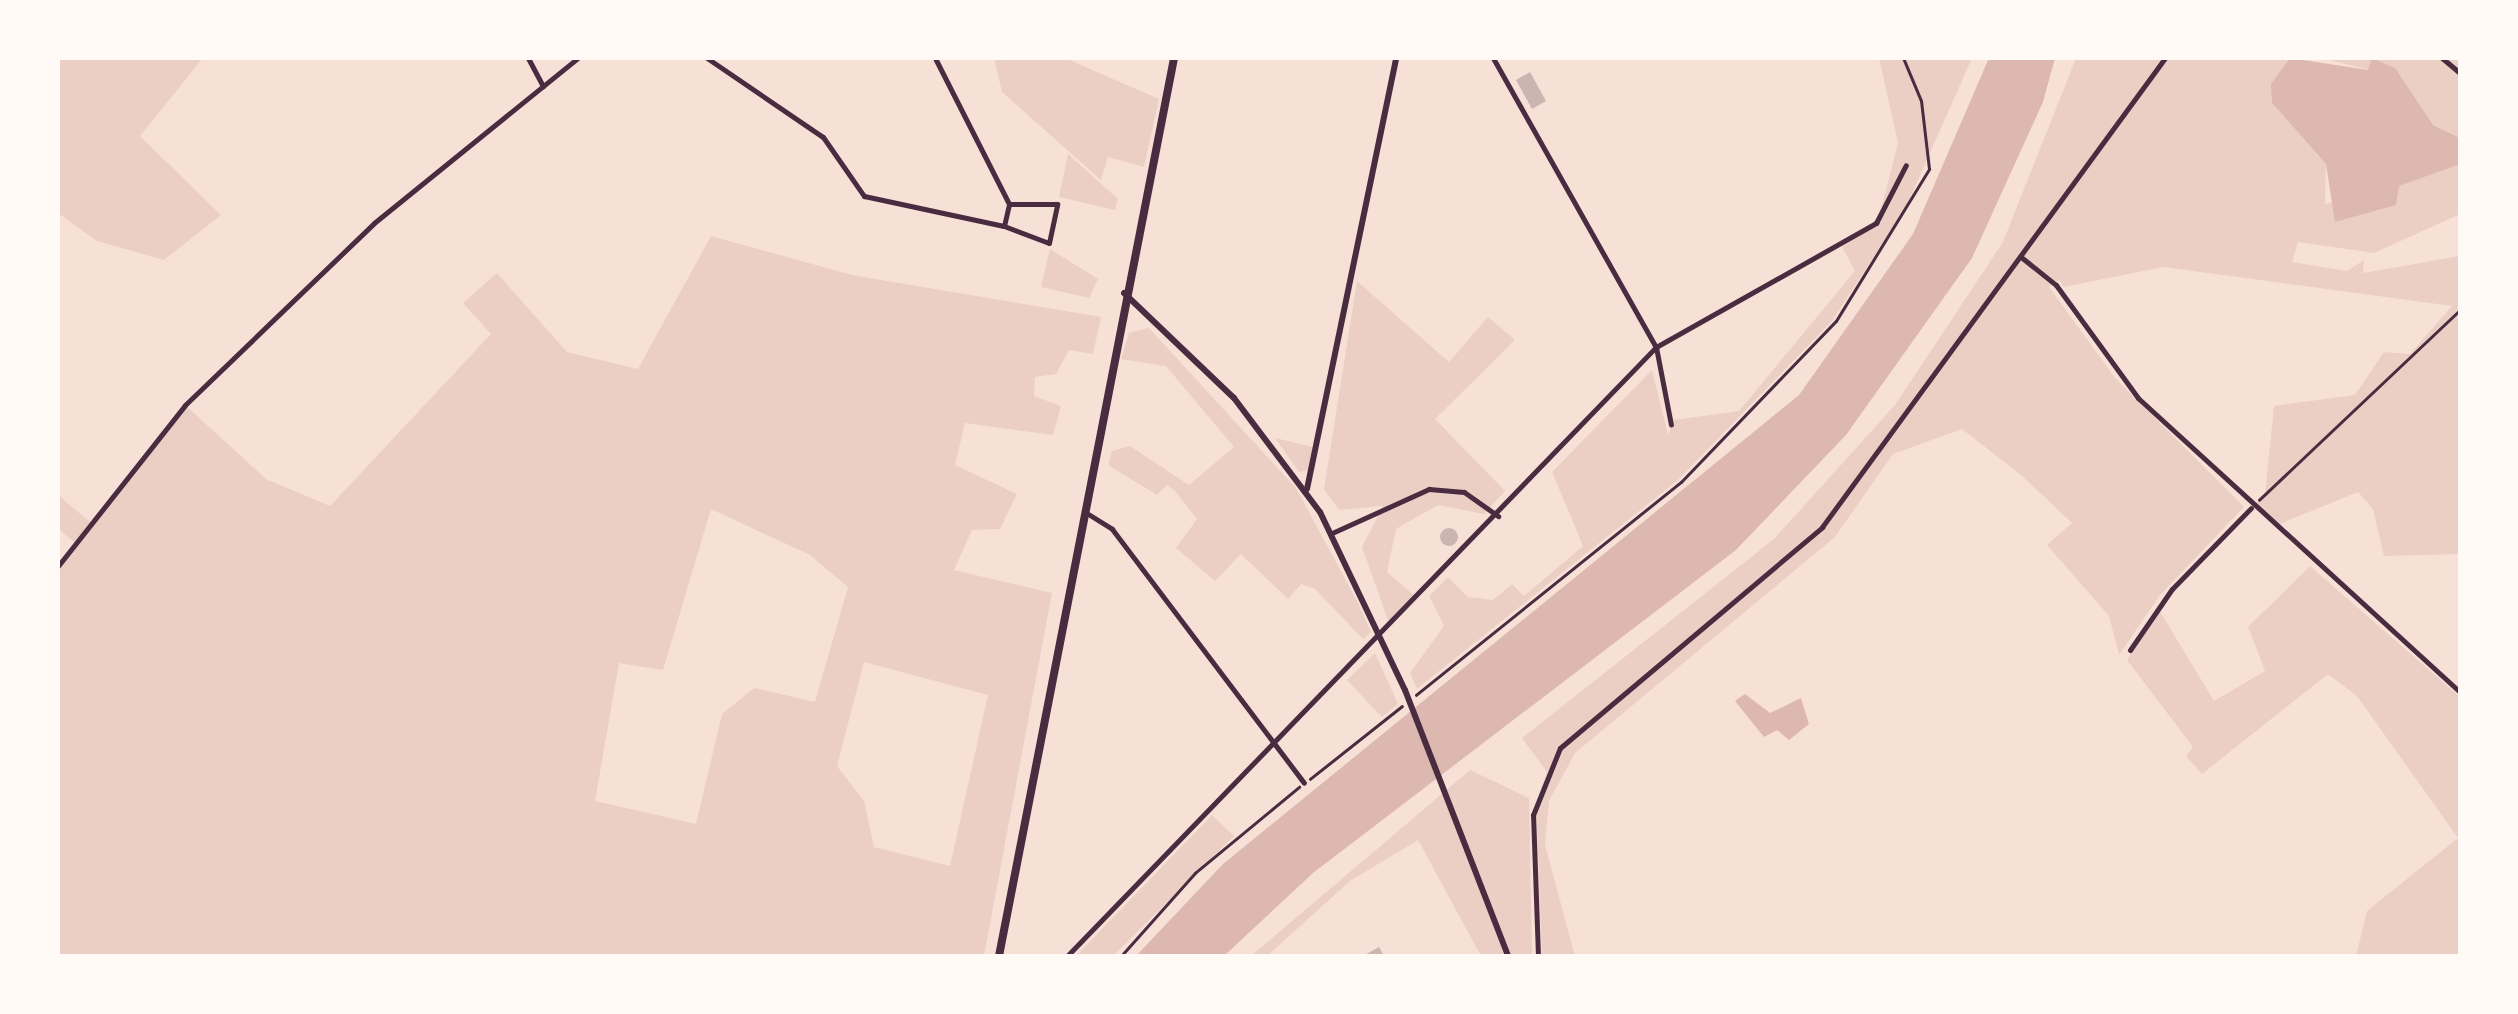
<!DOCTYPE html>
<style>
body{margin:0}
#map{position:relative;width:2518px;height:1014px;overflow:hidden;background:#f7e1d7;font-family:"Asap Condensed",sans-serif}
div>[style]{position:absolute}
[style*='--x']{left:calc(var(--x)*1px);top:calc(var(--y)*1px);width:calc(var(--w)*1px);rotate:calc(var(--a)*1deg)}
.green>*{inset:0;background:#ebcfc5}
.water>*{inset:0;background:#dcb8b0}
.building>*{inset:0;background:#ccb4b1}
.round{border-radius:50%}
.path>*{height:2.5px;margin:-1.25px;padding:0 1.25px;transform-origin:1.25px;border-radius:1.25px;background:#4a2c40}
.minor>*{height:5px;margin:-2.5px;padding:0 2.5px;transform-origin:2.5px;border-radius:2.5px;background:#4a2c40}
.tertiary>*{height:6px;margin:-3px;padding:0 3px;transform-origin:3px;border-radius:3px;background:#4a2c40}
.primary>*{height:8px;margin:-4px;padding:0 4px;transform-origin:4px;border-radius:4px;background:#4a2c40}
span{translate:-50% -50%;white-space:nowrap;text-align:center;line-height:1.15;-webkit-text-stroke:8px #fffaf5;paint-order:stroke}
.frame{position:absolute;inset:0;border:60px solid #fffaf5;pointer-events:none}
</style>
<div id="map">
<div class="green">
<div style="clip-path:polygon(58px 58px,203px 58px,140px 136px,221px 215px,164px 260px,97px 241px,58px 213px)"></div>
<div style="clip-path:polygon(994px 58px,1065px 58px,1159px 99px,1144px 167px,1108px 157px,1101px 180px,1002px 92px)"></div>
<div style="clip-path:polygon(1879px 58px,1972px 58px,1906px 207px,1832px 321px,1678px 480px,1417px 689px,1410px 673px,1444px 626px,1429px 596px,1448px 577px,1468px 597px,1493px 600px,1512px 584px,1524px 596px,1583px 546px,1552px 472px,1652px 370px,1668px 435px,1674px 420px,1739px 411px,1855px 271px,1842px 247px,1877px 225px,1898px 143px)"></div>
<div style="clip-path:polygon(2076px 58px,2290px 58px,2272px 103px,2326px 164px,2325px 204px,2460px 164px,2458px 215px,2374px 253px,2298px 242px,2292px 262px,2347px 271px,2364px 260px,2363px 273px,2460px 256px,2460px 554px,2384px 556px,2373px 509px,2358px 492px,2277px 525px,2254px 505px,2265px 495px,2274px 406px,2355px 395px,2384px 352px,2410px 354px,2452px 306px,2163px 267px,2064px 287px,2059px 280px,2049px 287px,2115px 378px,2244px 507px,2160px 595px,2119px 655px,2109px 616px,2047px 545px,2072px 523px,2021px 475px,1962px 429px,1893px 454px,1835px 537px,1575px 753px,1549px 801px,1545px 845px,1575px 956px,1542px 956px,1536px 803px,1547px 772px,1522px 738px,1774px 539px,1895px 405px,2003px 242px)"></div>
<div style="clip-path:polygon(2322px 58px,2460px 58px,2460px 138px,2433px 125px,2373px 58px,2369px 70px)"></div>
<div style="clip-path:polygon(1068px 154px,1118px 199px,1115px 210px,1059px 197px)"></div>
<div style="clip-path:polygon(evenodd,711px 236px,852px 275px,1101px 317px,1093px 354px,1069px 350px,1056px 374px,1035px 377px,1034px 396px,1061px 406px,1053px 435px,965px 423px,955px 465px,1017px 494px,1000px 529px,972px 530px,954px 570px,1052px 593px,984px 956px,58px 956px,58px 566px,75px 543px,58px 528px,58px 495px,90px 522px,185px 405px,266px 479px,330px 506px,491px 334px,463px 303px,497px 273px,567px 352px,638px 369px,711px 236px,711px 509px,810px 555px,848px 587px,815px 702px,754px 688px,722px 714px,696px 824px,595px 801px,619px 663px,663px 670px,711px 509px,711px 236px,864px 662px,988px 695px,950px 866px,874px 847px,864px 801px,837px 766px,864px 662px)"></div>
<div style="clip-path:polygon(1050px 249px,1098px 279px,1089px 298px,1041px 287px)"></div>
<div style="clip-path:polygon(1357px 281px,1449px 362px,1488px 317px,1515px 340px,1435px 419px,1505px 491px,1484px 514px,1438px 505px,1396px 529px,1387px 572px,1417px 598px,1390px 626px,1362px 547px,1383px 506px,1339px 510px,1324px 489px)"></div>
<div style="clip-path:polygon(1149px 328px,1296px 488px,1358px 603px,1371px 632px,1363px 639px,1315px 589px,1301px 584px,1288px 599px,1241px 554px,1215px 581px,1176px 548px,1197px 519px,1175px 491px,1167px 485px,1157px 495px,1108px 465px,1112px 451px,1130px 446px,1189px 485px,1234px 447px,1166px 366px,1121px 359px,1129px 333px)"></div>
<div style="clip-path:polygon(1275px 438px,1313px 447px,1308px 470px,1299px 472px)"></div>
<div style="clip-path:polygon(2310px 566px,2460px 697px,2460px 956px,2356px 956px,2367px 911px,2458px 838px,2357px 696px,2328px 674px,2202px 774px,2186px 756px,2193px 747px,2127px 660px,2159px 610px,2214px 701px,2265px 671px,2248px 627px)"></div>
<div style="clip-path:polygon(1375px 653px,1398px 704px,1382px 717px,1347px 680px)"></div>
<div style="clip-path:polygon(1470px 770px,1529px 798px,1532px 956px,1481px 956px,1418px 840px,1350px 881px,1267px 956px,1251px 956px)"></div>
<div style="clip-path:polygon(1212px 815px,1234px 836px,1113px 956px,1076px 956px)"></div>
</div>
<div class="water">
<div style="clip-path:polygon(1989px 58px,2055px 58px,2043px 102px,1972px 258px,1846px 435px,1736px 550px,1313px 873px,1224px 956px,1136px 956px,1223px 864px,1799px 395px,1913px 234px)"></div>
<div style="clip-path:polygon(2290px 58px,2368px 70px,2372px 58px,2395px 68px,2433px 125px,2460px 138px,2460px 164px,2399px 186px,2396px 205px,2335px 222px,2326px 164px,2272px 103px,2271px 84px)"></div>
<div style="clip-path:polygon(1745px 694px,1770px 713px,1801px 698px,1809px 724px,1789px 740px,1777px 730px,1764px 737px,1735px 701px)"></div>
</div>
<div class="building">
<div style="clip-path:polygon(1530px 72px,1546px 101px,1532px 109px,1516px 80px)"></div>
<div class="round" style="left:1440px;top:528px;width:18px;height:18px"></div>
<div style="clip-path:polygon(1379px 947px,1384px 956px,1363px 956px)"></div>
</div>
<div class="path">
<div style="--x:2259;--y:500;--w:277;--a:-43.4"></div>
<div style="--x:1416;--y:695;--w:340;--a:-38.8"></div>
<div style="--x:1681;--y:482;--w:223;--a:-46.1"></div>
<div style="--x:1836;--y:321;--w:178;--a:-58.5"></div>
<div style="--x:1929;--y:169;--w:68;--a:-96.7"></div>
<div style="--x:1921;--y:101;--w:47;--a:-112.7"></div>
<div style="--x:1310;--y:779;--w:117;--a:-38.4"></div>
<div style="--x:1121;--y:956;--w:111;--a:-48.3"></div>
<div style="--x:1195;--y:873;--w:135;--a:-39.6"></div>
</div>
<div class="minor">
<div style="--x:528;--y:58;--w:32;--a:62"></div>
<div style="--x:707;--y:58;--w:140;--a:34.3"></div>
<div style="--x:823;--y:137;--w:72;--a:55.2"></div>
<div style="--x:864;--y:196;--w:143;--a:12.1"></div>
<div style="--x:1004;--y:226;--w:23;--a:-77"></div>
<div style="--x:935;--y:58;--w:164;--a:63.1"></div>
<div style="--x:1493;--y:58;--w:332;--a:60.6"></div>
<div style="--x:1656;--y:347;--w:79;--a:79.1"></div>
<div style="--x:2442;--y:58;--w:23;--a:40"></div>
<div style="--x:1004;--y:226;--w:48;--a:20.7"></div>
<div style="--x:1049;--y:243;--w:40;--a:-78"></div>
<div style="--x:1057;--y:204;--w:48;--a:180"></div>
<div style="--x:2021;--y:257;--w:45;--a:38.7"></div>
<div style="--x:2056;--y:285;--w:140;--a:54"></div>
<div style="--x:2138;--y:398;--w:436;--a:42.4"></div>
<div style="--x:1085;--y:512;--w:32;--a:32"></div>
<div style="--x:1112;--y:529;--w:318;--a:52.9"></div>
<div style="--x:1332;--y:533;--w:107;--a:-24.4"></div>
<div style="--x:1429;--y:489;--w:35;--a:5"></div>
<div style="--x:1464;--y:492;--w:42;--a:35.2"></div>
<div style="--x:58;--y:566;--w:205;--a:-51.7"></div>
<div style="--x:185;--y:405;--w:262;--a:-43.9"></div>
<div style="--x:374;--y:223;--w:262;--a:-39"></div>
<div style="--x:2130;--y:650;--w:74;--a:-55.5"></div>
<div style="--x:2172;--y:589;--w:113;--a:-45.7"></div>
<div style="--x:1067;--y:956;--w:847;--a:-45.96"></div>
<div style="--x:1656;--y:347;--w:253;--a:-29.4"></div>
<div style="--x:1876;--y:223;--w:65;--a:-62.7"></div>
<div style="--x:1538;--y:956;--w:141;--a:-92"></div>
<div style="--x:1533;--y:815;--w:72;--a:-68.1"></div>
<div style="--x:1560;--y:748;--w:343;--a:-40.1"></div>
<div style="--x:1822;--y:527;--w:581;--a:-53.82"></div>
</div>
<div class="tertiary">
<div style="--x:1124;--y:293;--w:152;--a:43.7"></div>
<div style="--x:1234;--y:398;--w:143;--a:53"></div>
<div style="--x:1320;--y:512;--w:197;--a:64.5"></div>
<div style="--x:1405;--y:690;--w:285;--a:68.8"></div>
<div style="--x:1307;--y:489;--w:440;--a:-78.3"></div>
</div>
<div class="primary">
<div style="--x:999;--y:956;--w:915;--a:-78.97"></div>
</div>
<div class="frame"></div>
</div>
